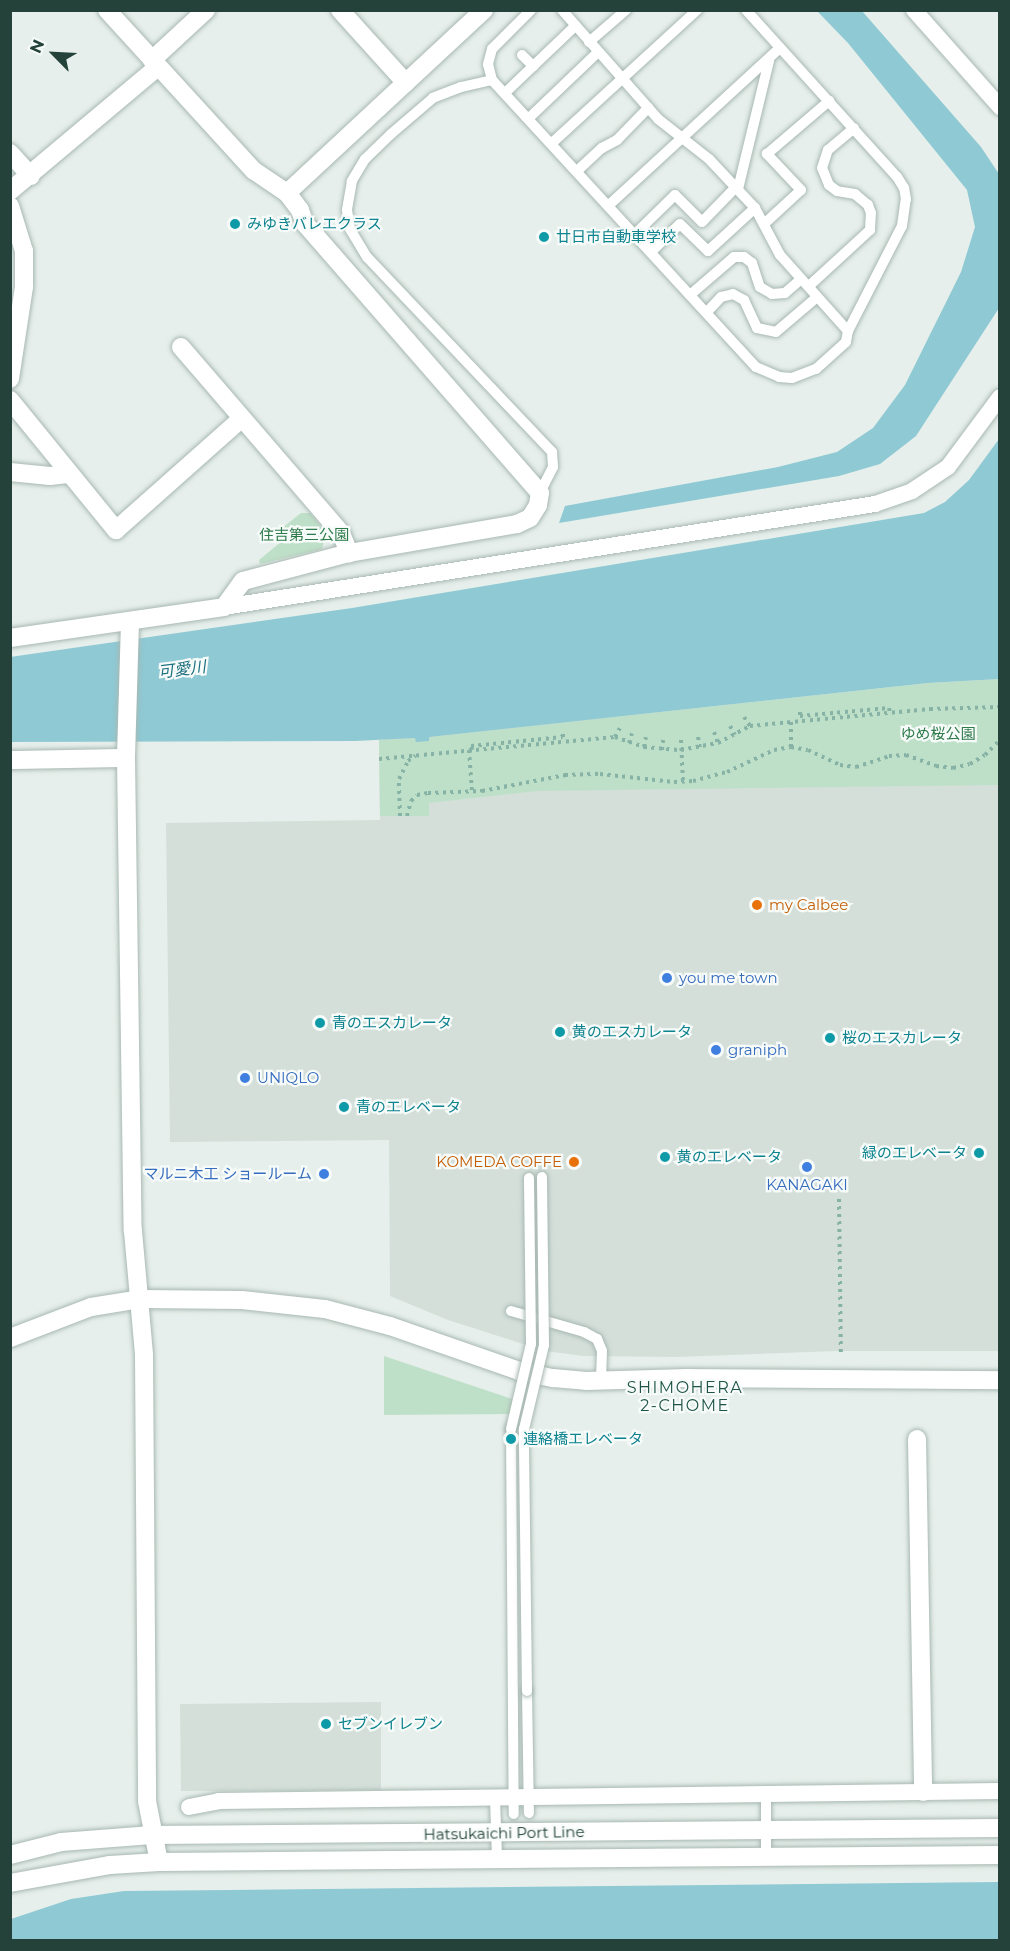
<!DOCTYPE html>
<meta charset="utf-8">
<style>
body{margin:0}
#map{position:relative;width:1010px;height:1951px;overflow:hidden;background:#e6efeb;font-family:Montserrat,"Noto Sans JP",sans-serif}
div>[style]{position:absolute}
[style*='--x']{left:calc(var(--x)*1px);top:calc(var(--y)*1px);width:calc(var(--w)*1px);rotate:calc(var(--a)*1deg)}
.built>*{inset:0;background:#d4dfda}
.green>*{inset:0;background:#bfe0c8}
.water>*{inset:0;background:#8ec9d4}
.path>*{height:4px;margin-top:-2px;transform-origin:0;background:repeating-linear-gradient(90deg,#86b3a5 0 3px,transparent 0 7.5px)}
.roads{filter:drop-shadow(0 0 2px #a8b8b2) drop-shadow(0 0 2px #a8b8b2)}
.service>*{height:10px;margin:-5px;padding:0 5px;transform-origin:5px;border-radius:5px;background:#fff}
.pedestrian>*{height:16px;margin:-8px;padding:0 8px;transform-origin:8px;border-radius:8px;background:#fff}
.minor>*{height:18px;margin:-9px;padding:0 9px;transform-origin:9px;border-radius:9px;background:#fff}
.tertiary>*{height:18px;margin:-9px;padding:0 9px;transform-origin:9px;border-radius:9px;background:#fff}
.secondary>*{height:18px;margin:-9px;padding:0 9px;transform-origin:9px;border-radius:9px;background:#fff}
.bridges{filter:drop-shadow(0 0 2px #a8b8b2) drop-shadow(0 0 2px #a8b8b2)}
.service-bridge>*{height:10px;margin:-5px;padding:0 5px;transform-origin:5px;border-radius:5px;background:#fff}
.dots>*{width:16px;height:16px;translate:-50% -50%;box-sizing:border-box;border:3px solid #f7fbf9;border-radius:50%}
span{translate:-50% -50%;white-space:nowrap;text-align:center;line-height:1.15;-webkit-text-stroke:4.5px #f7fbf9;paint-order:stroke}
.culture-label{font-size:15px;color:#0d838f}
.left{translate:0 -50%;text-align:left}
.right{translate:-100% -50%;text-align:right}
.park-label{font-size:15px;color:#2d7a4b}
.food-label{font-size:15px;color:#c56008}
.shop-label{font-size:15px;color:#366cbe}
.street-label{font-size:15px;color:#24423a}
.water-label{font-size:16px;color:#1c6f80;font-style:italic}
.neighbourhood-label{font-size:16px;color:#1f5548;letter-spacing:1.5px}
.frame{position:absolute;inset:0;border:12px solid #24423a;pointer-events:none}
.north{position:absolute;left:24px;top:24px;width:60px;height:60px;-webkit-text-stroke:4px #f7fbf9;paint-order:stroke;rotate:294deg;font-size:16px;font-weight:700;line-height:24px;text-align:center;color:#24423a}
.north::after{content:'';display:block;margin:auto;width:21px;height:27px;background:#24423a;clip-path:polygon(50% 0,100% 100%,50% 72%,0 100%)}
</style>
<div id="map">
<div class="built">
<div style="clip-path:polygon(999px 679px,999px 1351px,836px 1351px,676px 1357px,584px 1356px,545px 1351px,448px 1320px,390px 1296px,389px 1140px,170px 1142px,166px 823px,380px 820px,379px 740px)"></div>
<div style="clip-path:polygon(381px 1702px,381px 1790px,181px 1791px,180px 1704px)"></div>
</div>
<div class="green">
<div style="clip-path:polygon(301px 513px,310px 513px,326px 533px,322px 549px,260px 564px,259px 560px,282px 541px,282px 528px)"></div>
<div style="clip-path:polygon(999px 679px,999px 785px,537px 791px,429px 803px,429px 816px,380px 816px,379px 740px,415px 738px,429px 741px,429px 737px,928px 683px)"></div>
<div style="clip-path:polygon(384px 1356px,512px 1399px,512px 1414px,384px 1415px)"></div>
</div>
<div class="water">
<div style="clip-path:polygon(817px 11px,862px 11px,981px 147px,999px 174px,999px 308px,916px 436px,880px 464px,839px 476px,559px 523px,565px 506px,778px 467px,837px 452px,873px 428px,905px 385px,961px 272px,975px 227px,967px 190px,848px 43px)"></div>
<div style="clip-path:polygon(999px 439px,999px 679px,928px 683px,429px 737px,429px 741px,416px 742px,415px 738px,355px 741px,11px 742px,10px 657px,352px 608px,924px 513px,945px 502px,969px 480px)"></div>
<div style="clip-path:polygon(999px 1882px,999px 1940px,11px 1940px,11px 1919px,71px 1899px,124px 1891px)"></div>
</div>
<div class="path">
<div style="--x:800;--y:712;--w:4;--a:90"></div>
<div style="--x:800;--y:716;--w:89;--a:-5.1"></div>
<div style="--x:889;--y:708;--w:5;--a:79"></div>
<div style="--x:744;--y:717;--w:11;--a:56"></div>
<div style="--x:791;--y:722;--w:25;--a:90"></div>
<div style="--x:730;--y:726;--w:10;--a:61"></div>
<div style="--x:714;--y:732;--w:12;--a:70"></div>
<div style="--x:615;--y:737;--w:10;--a:-61"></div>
<div style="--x:698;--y:737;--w:11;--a:80"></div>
<div style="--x:681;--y:740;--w:42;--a:87.3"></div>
<div style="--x:629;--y:743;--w:10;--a:-73"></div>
<div style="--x:644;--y:747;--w:10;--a:-79"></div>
<div style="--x:469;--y:750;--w:42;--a:85.9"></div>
<div style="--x:472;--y:750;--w:4;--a:-104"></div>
<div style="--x:471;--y:746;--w:92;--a:-5.6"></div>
<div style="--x:563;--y:737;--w:4;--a:-90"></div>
<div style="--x:662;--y:750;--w:10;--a:-84"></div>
<div style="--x:379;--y:759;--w:237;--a:-5.3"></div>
<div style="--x:615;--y:737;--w:31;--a:19"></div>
<div style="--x:644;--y:747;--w:37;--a:5"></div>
<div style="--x:681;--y:750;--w:38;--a:-11"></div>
<div style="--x:718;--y:743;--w:36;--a:-28"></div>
<div style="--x:750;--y:726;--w:181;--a:-5.4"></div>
<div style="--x:930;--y:709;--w:70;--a:-1.6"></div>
<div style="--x:400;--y:816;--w:37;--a:-92"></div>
<div style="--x:399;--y:779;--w:20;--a:-63"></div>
<div style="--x:408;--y:761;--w:9;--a:-36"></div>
<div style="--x:407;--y:816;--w:16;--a:-75"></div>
<div style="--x:411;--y:801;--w:8;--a:-45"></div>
<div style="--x:417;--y:795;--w:11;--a:-10"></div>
<div style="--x:428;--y:793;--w:54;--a:-2.1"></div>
<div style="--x:482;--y:791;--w:85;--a:-10.9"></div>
<div style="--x:565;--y:775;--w:35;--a:-2"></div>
<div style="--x:600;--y:774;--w:74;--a:6.2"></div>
<div style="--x:674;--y:782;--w:19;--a:-3"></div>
<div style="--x:693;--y:781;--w:35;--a:-15"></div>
<div style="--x:727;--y:772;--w:52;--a:-25.1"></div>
<div style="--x:774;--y:750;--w:17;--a:-10"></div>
<div style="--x:791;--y:747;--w:17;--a:10"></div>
<div style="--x:808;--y:750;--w:35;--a:25"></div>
<div style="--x:840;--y:765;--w:16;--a:7"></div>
<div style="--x:856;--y:767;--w:35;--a:-18"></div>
<div style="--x:889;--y:756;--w:17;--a:-3"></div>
<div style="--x:906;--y:755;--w:32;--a:20"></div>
<div style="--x:936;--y:766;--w:17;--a:7"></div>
<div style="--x:953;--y:768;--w:17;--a:-13"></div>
<div style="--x:970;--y:764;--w:17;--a:-31"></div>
<div style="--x:985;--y:755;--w:21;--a:-45"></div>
<div style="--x:839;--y:1199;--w:156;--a:89.3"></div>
</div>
<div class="roads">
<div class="service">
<div style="--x:531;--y:10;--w:55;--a:135"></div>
<div style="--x:492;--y:49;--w:16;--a:105"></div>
<div style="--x:488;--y:64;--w:16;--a:76"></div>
<div style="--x:492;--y:80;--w:390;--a:47.4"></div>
<div style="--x:756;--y:367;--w:25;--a:23"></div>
<div style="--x:779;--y:377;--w:13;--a:4"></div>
<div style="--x:792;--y:378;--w:26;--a:-21"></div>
<div style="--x:816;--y:369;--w:40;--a:-42"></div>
<div style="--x:846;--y:342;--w:11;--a:-80"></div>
<div style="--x:848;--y:331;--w:118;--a:-62.8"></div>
<div style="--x:902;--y:226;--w:27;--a:-82"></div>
<div style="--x:906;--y:199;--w:11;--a:-100"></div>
<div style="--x:904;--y:188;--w:13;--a:-122"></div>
<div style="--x:897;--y:177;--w:225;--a:-132.1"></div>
<div style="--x:562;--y:10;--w:145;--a:48.6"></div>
<div style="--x:658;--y:119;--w:65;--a:38.1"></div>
<div style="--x:709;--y:159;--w:67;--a:46.8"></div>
<div style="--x:755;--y:208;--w:53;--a:62"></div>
<div style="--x:780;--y:255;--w:102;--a:48.2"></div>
<div style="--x:589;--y:42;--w:49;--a:-40.9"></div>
<div style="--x:522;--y:55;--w:16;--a:45"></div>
<div style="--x:492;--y:80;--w:32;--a:167"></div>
<div style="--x:461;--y:87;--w:30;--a:159"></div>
<div style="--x:433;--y:98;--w:55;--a:139.4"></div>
<div style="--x:391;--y:134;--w:36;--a:136"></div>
<div style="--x:365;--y:159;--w:26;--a:121"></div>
<div style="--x:352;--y:181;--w:29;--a:100"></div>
<div style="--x:347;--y:210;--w:19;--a:81"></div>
<div style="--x:350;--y:229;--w:33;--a:59"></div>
<div style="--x:367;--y:257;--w:269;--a:46.5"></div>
<div style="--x:552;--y:452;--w:15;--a:86"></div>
<div style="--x:553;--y:467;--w:29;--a:117"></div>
<div style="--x:506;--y:92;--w:95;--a:-43.7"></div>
<div style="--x:529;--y:118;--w:95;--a:-43.7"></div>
<div style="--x:552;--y:143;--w:197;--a:-42.5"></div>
<div style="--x:577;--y:171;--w:34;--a:-43"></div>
<div style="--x:602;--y:148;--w:17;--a:-28"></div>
<div style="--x:617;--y:140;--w:45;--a:-45.9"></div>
<div style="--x:738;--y:189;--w:132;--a:-76.4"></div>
<div style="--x:609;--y:205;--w:232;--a:-42.6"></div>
<div style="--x:764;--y:224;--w:50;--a:-42.6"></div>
<div style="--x:801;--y:190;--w:50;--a:-133.4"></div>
<div style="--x:767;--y:154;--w:82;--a:-40.5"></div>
<div style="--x:635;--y:234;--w:56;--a:-44.3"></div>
<div style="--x:675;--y:195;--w:38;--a:45"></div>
<div style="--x:702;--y:222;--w:47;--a:-45.9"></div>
<div style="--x:651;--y:252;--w:40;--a:-44"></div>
<div style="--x:680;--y:224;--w:39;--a:44"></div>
<div style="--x:708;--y:251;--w:64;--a:-42.5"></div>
<div style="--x:809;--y:286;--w:83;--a:-42.6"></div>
<div style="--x:870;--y:230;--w:17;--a:-87"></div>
<div style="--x:871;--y:213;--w:9;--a:-111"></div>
<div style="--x:868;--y:205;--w:17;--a:-140"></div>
<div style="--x:855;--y:194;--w:18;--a:-171"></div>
<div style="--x:837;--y:191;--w:10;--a:-143"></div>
<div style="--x:829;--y:185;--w:18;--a:-112"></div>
<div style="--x:822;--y:168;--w:19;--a:-72"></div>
<div style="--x:828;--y:150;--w:34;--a:-40"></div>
<div style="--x:690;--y:295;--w:58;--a:-40.8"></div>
<div style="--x:734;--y:257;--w:10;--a:0"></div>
<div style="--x:744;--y:257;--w:10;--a:37"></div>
<div style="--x:752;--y:263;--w:25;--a:72"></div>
<div style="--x:760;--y:287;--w:14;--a:30"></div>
<div style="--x:772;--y:294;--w:13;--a:-4"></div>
<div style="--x:785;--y:293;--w:21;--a:-41"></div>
<div style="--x:707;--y:312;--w:21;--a:-47"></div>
<div style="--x:721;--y:297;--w:12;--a:-14"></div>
<div style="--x:733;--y:294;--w:13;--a:29"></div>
<div style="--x:744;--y:300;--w:31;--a:65"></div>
<div style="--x:757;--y:328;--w:19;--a:12"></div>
<div style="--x:776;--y:332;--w:54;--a:-40.5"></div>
<div style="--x:511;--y:1311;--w:76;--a:16"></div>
<div style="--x:584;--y:1332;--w:15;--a:28"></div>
<div style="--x:597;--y:1339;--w:13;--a:67"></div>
<div style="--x:602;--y:1351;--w:30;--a:92"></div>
<div style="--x:511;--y:1429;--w:385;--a:89.6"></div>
<div style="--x:527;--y:1691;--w:122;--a:89.1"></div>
<div style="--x:766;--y:1794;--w:63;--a:90"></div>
<div style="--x:495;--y:1798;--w:61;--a:88.1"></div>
</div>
<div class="pedestrian">
<div style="--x:914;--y:10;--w:130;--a:48.4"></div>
<div style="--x:224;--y:607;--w:659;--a:-8.99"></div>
<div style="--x:875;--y:504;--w:39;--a:-19"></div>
<div style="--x:912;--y:491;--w:43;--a:-33.7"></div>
<div style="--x:948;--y:467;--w:87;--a:-53.4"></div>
<div style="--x:189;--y:1807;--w:31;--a:-11"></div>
<div style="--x:219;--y:1801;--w:781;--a:-0.73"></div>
</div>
<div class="minor">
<div style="--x:340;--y:10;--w:98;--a:47.9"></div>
<div style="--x:152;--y:60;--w:74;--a:-42.8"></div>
<div style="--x:10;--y:153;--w:31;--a:48"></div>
<div style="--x:10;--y:191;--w:193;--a:-40"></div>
<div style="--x:287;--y:193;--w:269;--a:-42.9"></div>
<div style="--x:181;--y:347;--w:245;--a:49.3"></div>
<div style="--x:341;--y:533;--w:22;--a:68"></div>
<div style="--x:10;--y:400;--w:168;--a:50.8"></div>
<div style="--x:116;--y:530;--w:167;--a:-41.6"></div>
<div style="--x:10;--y:472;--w:40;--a:5.7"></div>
<div style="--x:50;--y:476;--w:18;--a:-6"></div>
<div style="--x:10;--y:638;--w:216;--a:-8.2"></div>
<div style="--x:224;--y:607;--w:32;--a:-54"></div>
<div style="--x:243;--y:581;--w:110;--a:-14.8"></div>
<div style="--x:349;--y:553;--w:170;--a:-9.8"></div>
<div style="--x:517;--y:524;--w:14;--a:-25"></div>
<div style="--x:530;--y:518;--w:15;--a:-58"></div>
<div style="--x:538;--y:505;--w:12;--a:-81"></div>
<div style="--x:540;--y:493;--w:357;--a:-131.1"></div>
<div style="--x:305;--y:224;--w:15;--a:-110"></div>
<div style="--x:300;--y:210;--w:21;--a:-127"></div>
<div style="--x:287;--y:193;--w:40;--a:-146"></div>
<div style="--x:254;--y:171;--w:218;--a:-132.4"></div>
<div style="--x:10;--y:760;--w:116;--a:-1"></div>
<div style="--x:917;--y:1439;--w:353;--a:89"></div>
</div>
<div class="tertiary">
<div style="--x:10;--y:206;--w:47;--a:72.7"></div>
<div style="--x:24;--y:251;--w:36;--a:90"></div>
<div style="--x:24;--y:287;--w:93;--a:98.7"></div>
<div style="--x:130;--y:622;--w:136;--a:91.7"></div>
<div style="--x:126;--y:758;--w:473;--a:89.2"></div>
<div style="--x:133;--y:1231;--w:124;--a:84.9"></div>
<div style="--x:144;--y:1355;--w:446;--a:89.6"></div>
<div style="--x:147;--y:1801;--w:62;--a:78.9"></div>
<div style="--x:10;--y:1338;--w:87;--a:-20.9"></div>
<div style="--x:91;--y:1307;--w:51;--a:-9.1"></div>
<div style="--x:141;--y:1299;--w:101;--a:0.6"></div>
<div style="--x:242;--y:1300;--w:83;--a:6.2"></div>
<div style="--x:325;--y:1309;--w:67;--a:14.7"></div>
<div style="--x:390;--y:1326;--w:137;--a:19.2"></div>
<div style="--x:519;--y:1371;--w:35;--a:12"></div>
<div style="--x:553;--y:1378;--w:33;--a:5"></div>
<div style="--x:586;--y:1381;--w:101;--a:-1.7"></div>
<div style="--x:687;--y:1378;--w:313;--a:0.4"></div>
</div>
<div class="secondary">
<div style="--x:10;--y:1855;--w:53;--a:-14.3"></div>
<div style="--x:61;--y:1842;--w:91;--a:-4.4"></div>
<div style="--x:152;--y:1835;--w:848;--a:-0.47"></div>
<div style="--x:10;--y:1883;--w:102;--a:-10.2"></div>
<div style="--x:110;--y:1865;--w:49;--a:-3.5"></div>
<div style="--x:159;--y:1862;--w:841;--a:-0.48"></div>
</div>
</div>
<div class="bridges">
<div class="service-bridge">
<div style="--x:511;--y:1429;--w:87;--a:-76.8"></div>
<div style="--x:531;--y:1344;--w:166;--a:-90.7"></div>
<div style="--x:527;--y:1691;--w:262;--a:-90.7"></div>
<div style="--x:524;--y:1429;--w:86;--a:-76.6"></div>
<div style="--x:544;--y:1345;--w:168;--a:-90.7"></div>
</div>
</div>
<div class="dots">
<div style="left:235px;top:224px;background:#0f9aa8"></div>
<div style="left:544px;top:237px;background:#0f9aa8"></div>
<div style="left:757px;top:905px;background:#e8710a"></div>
<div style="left:667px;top:978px;background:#3f7fe0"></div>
<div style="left:320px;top:1023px;background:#0f9aa8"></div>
<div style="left:560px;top:1032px;background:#0f9aa8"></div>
<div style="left:830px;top:1038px;background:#0f9aa8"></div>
<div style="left:716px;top:1050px;background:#3f7fe0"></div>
<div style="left:245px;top:1078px;background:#3f7fe0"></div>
<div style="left:344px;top:1107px;background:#0f9aa8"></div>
<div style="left:979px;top:1153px;background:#0f9aa8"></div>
<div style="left:665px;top:1157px;background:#0f9aa8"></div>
<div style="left:574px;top:1162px;background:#e8710a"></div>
<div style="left:807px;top:1167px;background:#3f7fe0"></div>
<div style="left:324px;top:1174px;background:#3f7fe0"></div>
<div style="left:511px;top:1439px;background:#0f9aa8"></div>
<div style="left:326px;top:1724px;background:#0f9aa8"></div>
</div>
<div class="culture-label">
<span class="left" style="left:247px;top:224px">みゆきバレエクラス</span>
<span class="left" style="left:556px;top:237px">廿日市自動車学校</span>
<span class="left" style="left:332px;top:1023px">青のエスカレータ</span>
<span class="left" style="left:572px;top:1032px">黄のエスカレータ</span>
<span class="left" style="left:842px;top:1038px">桜のエスカレータ</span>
<span class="left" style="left:356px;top:1107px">青のエレベータ</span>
<span class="right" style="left:967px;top:1153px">緑のエレベータ</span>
<span class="left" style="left:677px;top:1157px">黄のエレベータ</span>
<span class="left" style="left:523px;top:1439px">連絡橋エレベータ</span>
<span class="left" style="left:338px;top:1724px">セブンイレブン</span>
</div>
<div class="park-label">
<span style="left:304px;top:535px">住吉第三公園</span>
<span style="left:938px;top:734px">ゆめ桜公園</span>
</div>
<div class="food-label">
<span class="left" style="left:769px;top:905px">my Calbee</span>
<span class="right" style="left:562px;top:1162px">KOMEDA COFFE</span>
</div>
<div class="shop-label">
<span class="left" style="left:679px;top:978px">you me town</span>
<span class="left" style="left:728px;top:1050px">graniph</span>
<span class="left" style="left:257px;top:1078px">UNIQLO</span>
<span class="right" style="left:312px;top:1174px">マルニ木工 ショールーム</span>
<span style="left:807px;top:1185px">KANAGAKI</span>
</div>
<div class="street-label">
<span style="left:504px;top:1833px;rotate:-1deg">Hatsukaichi Port Line</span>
</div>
<div class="water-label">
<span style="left:182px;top:670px;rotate:-7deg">可愛川</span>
</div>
<div class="neighbourhood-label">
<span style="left:685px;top:1397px">SHIMOHERA<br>2-CHOME</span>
</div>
<div class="frame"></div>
<div class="north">N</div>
</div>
